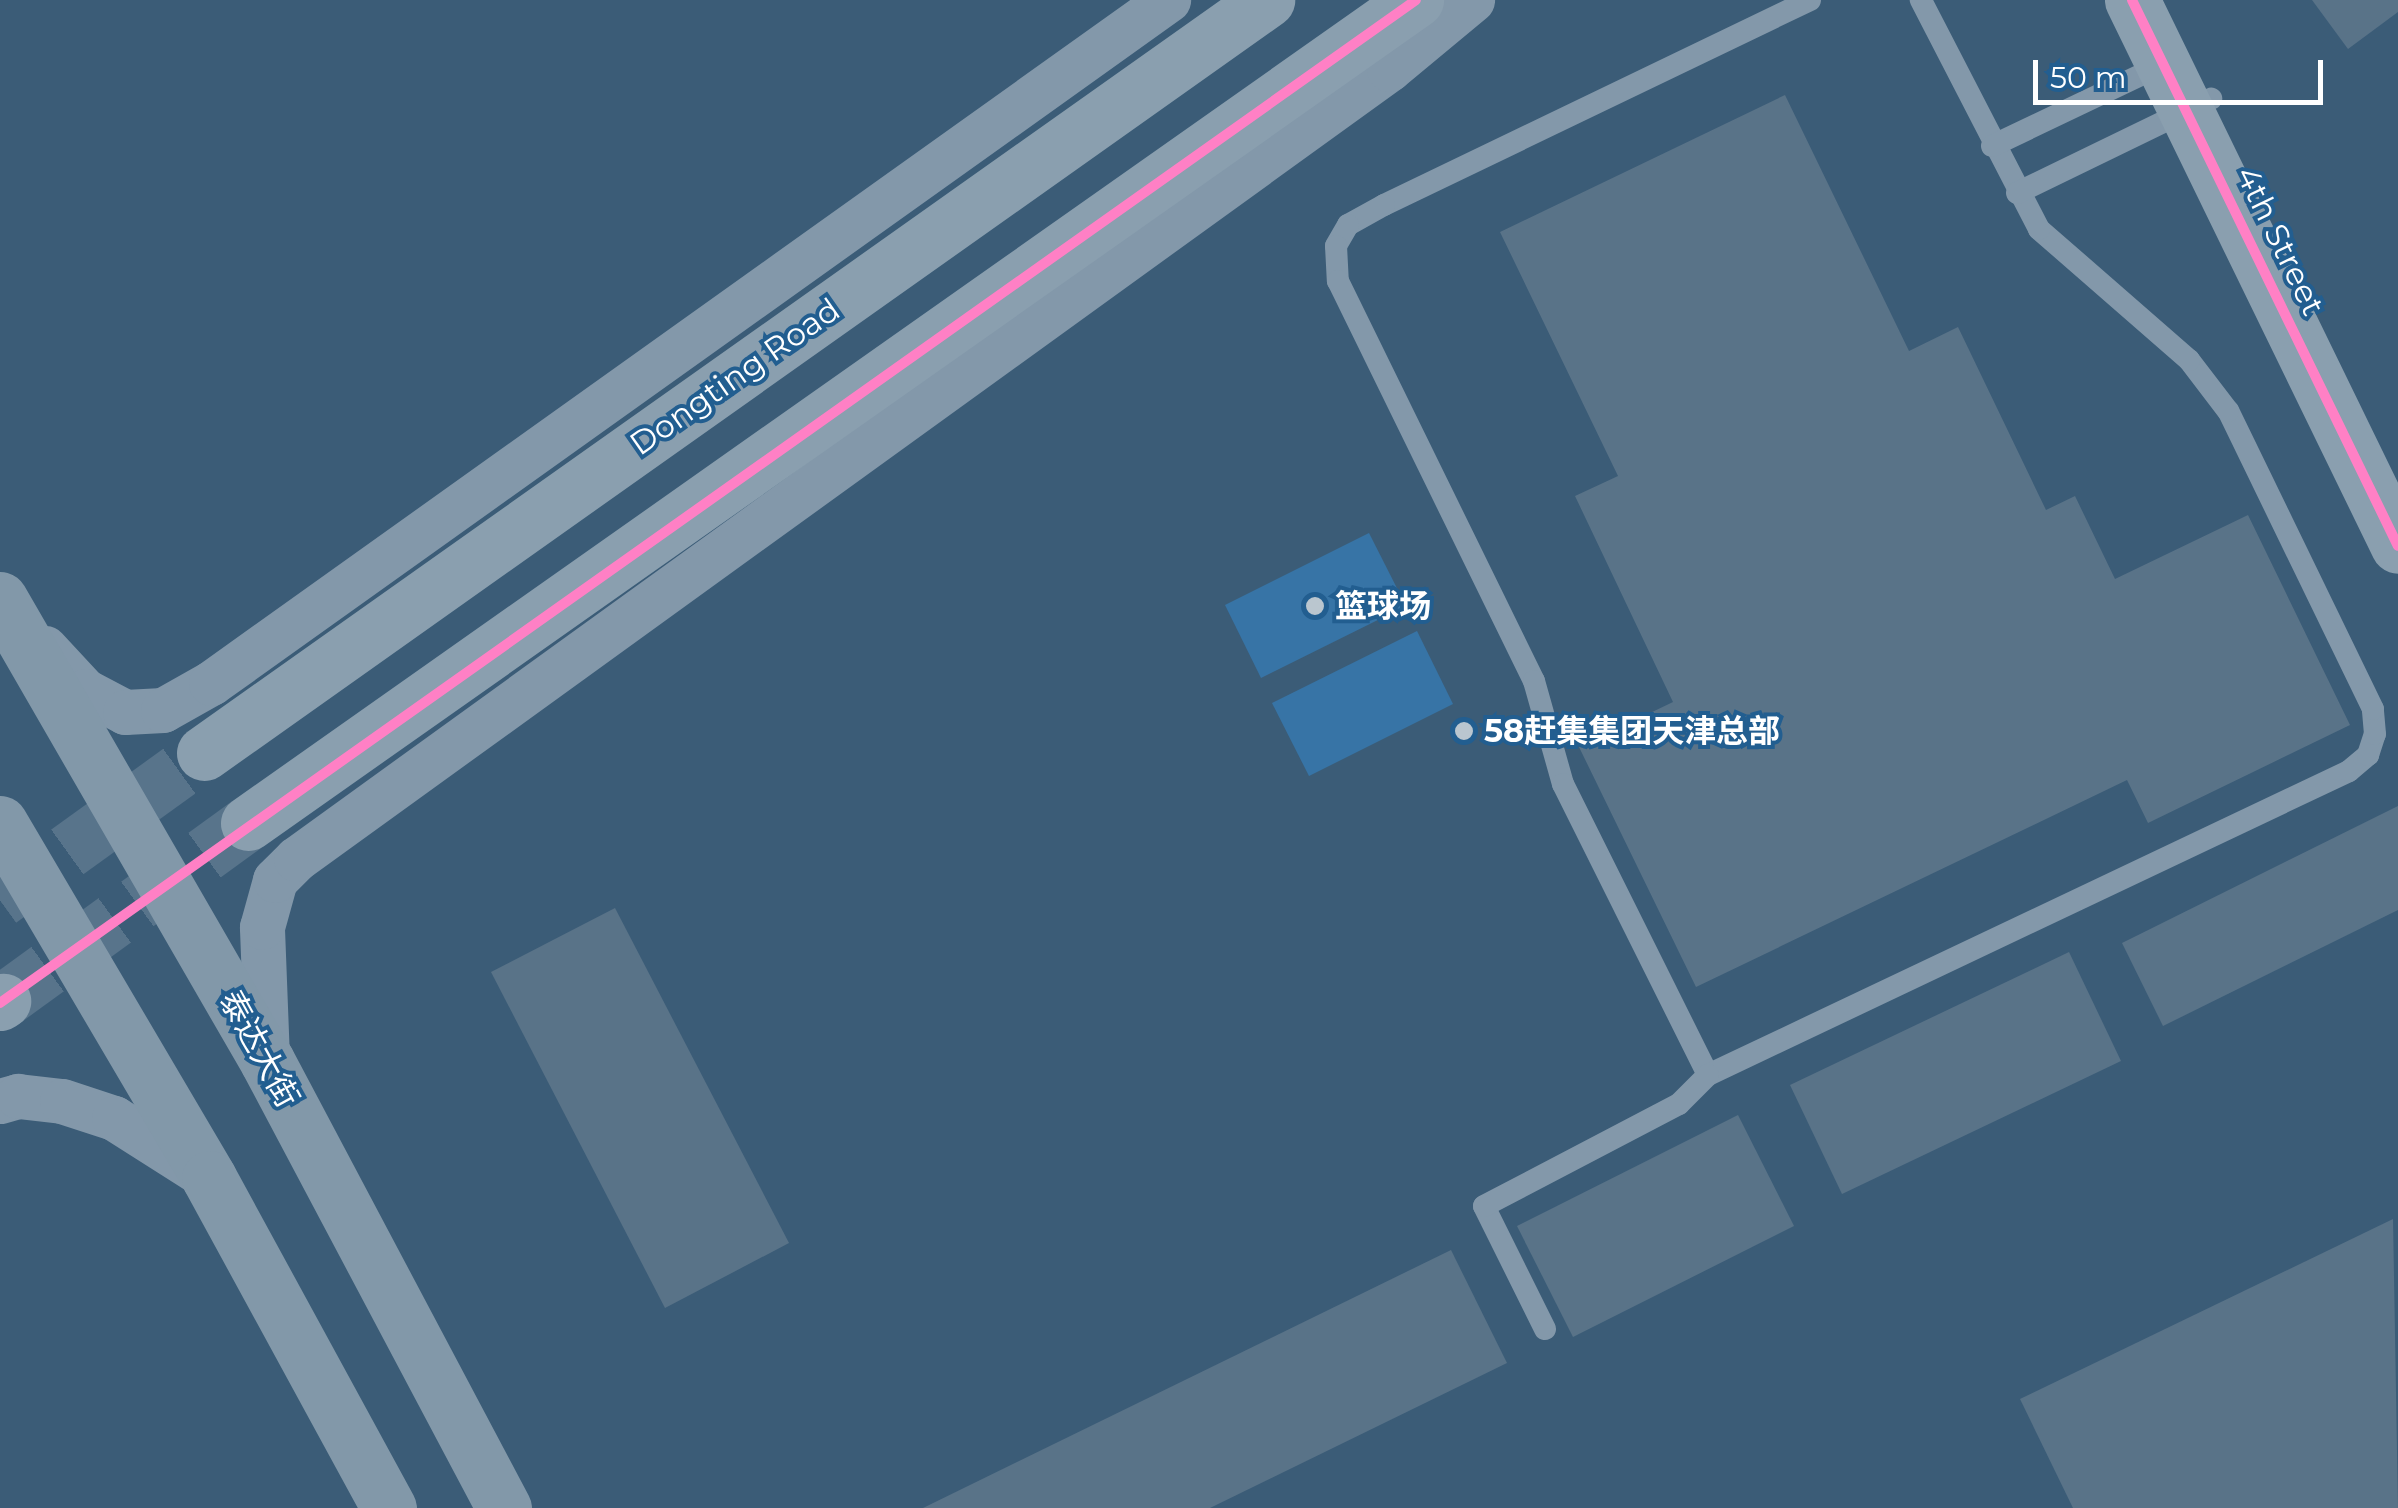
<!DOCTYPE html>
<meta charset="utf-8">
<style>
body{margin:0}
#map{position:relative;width:2398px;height:1508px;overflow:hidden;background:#3b5c77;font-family:Montserrat,"Noto Sans SC",sans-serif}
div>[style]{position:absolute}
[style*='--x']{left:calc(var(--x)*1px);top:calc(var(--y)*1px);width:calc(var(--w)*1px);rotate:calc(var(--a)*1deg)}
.green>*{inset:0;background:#3774a6}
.building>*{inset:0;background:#597388}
.secondary-tunnel>*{height:55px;margin-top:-27.5px;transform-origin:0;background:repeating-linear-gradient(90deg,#58748b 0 55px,transparent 0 83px)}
.lane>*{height:22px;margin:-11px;padding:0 11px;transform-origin:11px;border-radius:11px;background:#8398aa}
.street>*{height:45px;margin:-22.5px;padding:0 22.5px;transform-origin:22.5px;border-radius:22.5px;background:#8398aa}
.secondary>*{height:55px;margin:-27.5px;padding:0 27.5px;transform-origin:27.5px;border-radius:27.5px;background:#8a9faf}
.highway>*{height:55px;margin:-27.5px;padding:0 27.5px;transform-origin:27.5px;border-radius:27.5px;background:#8298a9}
.bus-1>*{height:10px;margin:-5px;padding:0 5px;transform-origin:5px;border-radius:5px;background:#ff80c5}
.dots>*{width:28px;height:28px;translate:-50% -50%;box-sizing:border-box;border:5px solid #225e90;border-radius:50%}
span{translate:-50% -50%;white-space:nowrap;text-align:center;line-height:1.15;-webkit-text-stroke:8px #225e90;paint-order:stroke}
.street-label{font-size:32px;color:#fff}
.poi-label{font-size:32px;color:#fff;font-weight:700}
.left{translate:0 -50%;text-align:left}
.scale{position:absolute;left:2033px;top:60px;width:290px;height:45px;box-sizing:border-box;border:5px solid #fff;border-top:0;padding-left:12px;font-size:30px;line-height:35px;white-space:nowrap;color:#fff;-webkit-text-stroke:8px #225e90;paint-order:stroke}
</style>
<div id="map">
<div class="green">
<div style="clip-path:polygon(1369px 533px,1406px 606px,1261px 678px,1225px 605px)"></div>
<div style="clip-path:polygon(1417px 631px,1453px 704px,1309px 776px,1272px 703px)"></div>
</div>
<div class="building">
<div style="clip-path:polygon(2312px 0,2398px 0,2398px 12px,2348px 49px)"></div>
<div style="clip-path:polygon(1785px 95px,1909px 351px,1958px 327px,2046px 510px,2075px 496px,2115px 579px,2248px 515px,2350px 725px,2148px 823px,2127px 780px,1696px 987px,1579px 747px,1673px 702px,1575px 496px,1618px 476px,1500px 232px)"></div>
<div style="clip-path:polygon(2398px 806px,2398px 910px,2163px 1026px,2122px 943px)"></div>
<div style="clip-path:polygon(615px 908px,789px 1243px,665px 1308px,491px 972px)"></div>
<div style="clip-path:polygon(2069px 952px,2121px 1061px,1842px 1194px,1790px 1085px)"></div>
<div style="clip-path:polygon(1738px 1115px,1794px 1226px,1573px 1337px,1517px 1226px)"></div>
<div style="clip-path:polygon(2393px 1219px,2398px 1508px,2073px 1508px,2020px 1399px)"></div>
<div style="clip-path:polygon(1451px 1250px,1507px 1363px,1210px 1508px,923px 1508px)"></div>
</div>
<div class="secondary-tunnel">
<div style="--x:0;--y:900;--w:251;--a:-35.8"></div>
<div style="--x:3;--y:1001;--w:303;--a:-36"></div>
</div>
<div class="lane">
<div style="--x:1810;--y:0;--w:473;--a:154.3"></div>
<div style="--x:1384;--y:205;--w:41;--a:150.9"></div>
<div style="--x:1348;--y:225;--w:24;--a:120"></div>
<div style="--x:1336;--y:246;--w:35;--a:87"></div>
<div style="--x:1338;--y:281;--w:445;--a:63.9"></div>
<div style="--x:1534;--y:681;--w:107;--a:74.3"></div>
<div style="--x:1563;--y:784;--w:325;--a:63.5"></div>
<div style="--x:1708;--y:1075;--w:709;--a:-25.37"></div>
<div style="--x:2349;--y:771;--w:25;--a:-40"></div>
<div style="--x:2368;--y:755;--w:22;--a:-72"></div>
<div style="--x:2375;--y:734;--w:25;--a:-95"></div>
<div style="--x:2373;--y:709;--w:331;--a:-115.9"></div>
<div style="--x:2228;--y:411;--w:64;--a:-127.4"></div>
<div style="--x:2189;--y:360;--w:199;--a:-138.9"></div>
<div style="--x:2039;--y:229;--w:258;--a:-117.3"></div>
<div style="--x:1992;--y:146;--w:193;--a:-25.5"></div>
<div style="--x:2017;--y:193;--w:216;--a:-25.9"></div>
<div style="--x:1545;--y:1329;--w:137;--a:-116.4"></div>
<div style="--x:1484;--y:1206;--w:220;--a:-27.6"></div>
<div style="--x:1679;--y:1104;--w:41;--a:-45"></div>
</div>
<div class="street">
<div style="--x:45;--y:648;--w:59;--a:47.1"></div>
<div style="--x:85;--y:691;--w:45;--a:27.7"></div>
<div style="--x:125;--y:712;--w:38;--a:-3"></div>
<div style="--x:163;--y:710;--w:55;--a:-29.4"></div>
<div style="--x:211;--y:683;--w:1176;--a:-35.52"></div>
<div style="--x:267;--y:1059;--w:132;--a:-92.2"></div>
<div style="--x:262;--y:927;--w:49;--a:-74.5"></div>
<div style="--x:275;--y:880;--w:30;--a:-45"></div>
<div style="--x:296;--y:859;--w:1349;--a:-35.86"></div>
<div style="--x:1389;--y:69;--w:108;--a:-39.7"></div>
<div style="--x:0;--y:1101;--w:19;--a:-16"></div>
<div style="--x:18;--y:1096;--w:44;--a:6.5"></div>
<div style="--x:62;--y:1101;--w:55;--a:18.1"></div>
<div style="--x:114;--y:1118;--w:110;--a:32.4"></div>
</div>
<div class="secondary">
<div style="--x:2132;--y:0;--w:607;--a:64.03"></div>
<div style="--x:204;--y:753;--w:1303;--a:-35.31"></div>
<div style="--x:248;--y:823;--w:1429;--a:-35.17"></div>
<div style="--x:0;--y:1003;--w:4;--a:-34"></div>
</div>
<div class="highway">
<div style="--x:0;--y:599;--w:534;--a:59.98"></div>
<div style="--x:267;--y:1061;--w:506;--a:62.07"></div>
<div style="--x:0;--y:823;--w:412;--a:59.5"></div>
<div style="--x:209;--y:1178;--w:376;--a:61.4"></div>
</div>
<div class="bus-1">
<div style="--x:2132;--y:0;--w:607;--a:64.03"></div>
<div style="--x:0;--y:1003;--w:1735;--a:-35.31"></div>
</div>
<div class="dots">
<div style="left:1315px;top:606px;background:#bac6cf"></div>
<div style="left:1464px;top:731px;background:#bac6cf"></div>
</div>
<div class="street-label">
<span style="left:2280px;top:241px;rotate:64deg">4th Street</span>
<span style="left:735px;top:377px;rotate:-35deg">Dongting Road</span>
<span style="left:259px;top:1049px;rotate:61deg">泰达大街</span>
</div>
<div class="poi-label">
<span class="left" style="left:1335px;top:606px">篮球场</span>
<span class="left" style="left:1484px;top:731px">58赶集集团天津总部</span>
</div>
<div class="scale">50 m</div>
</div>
